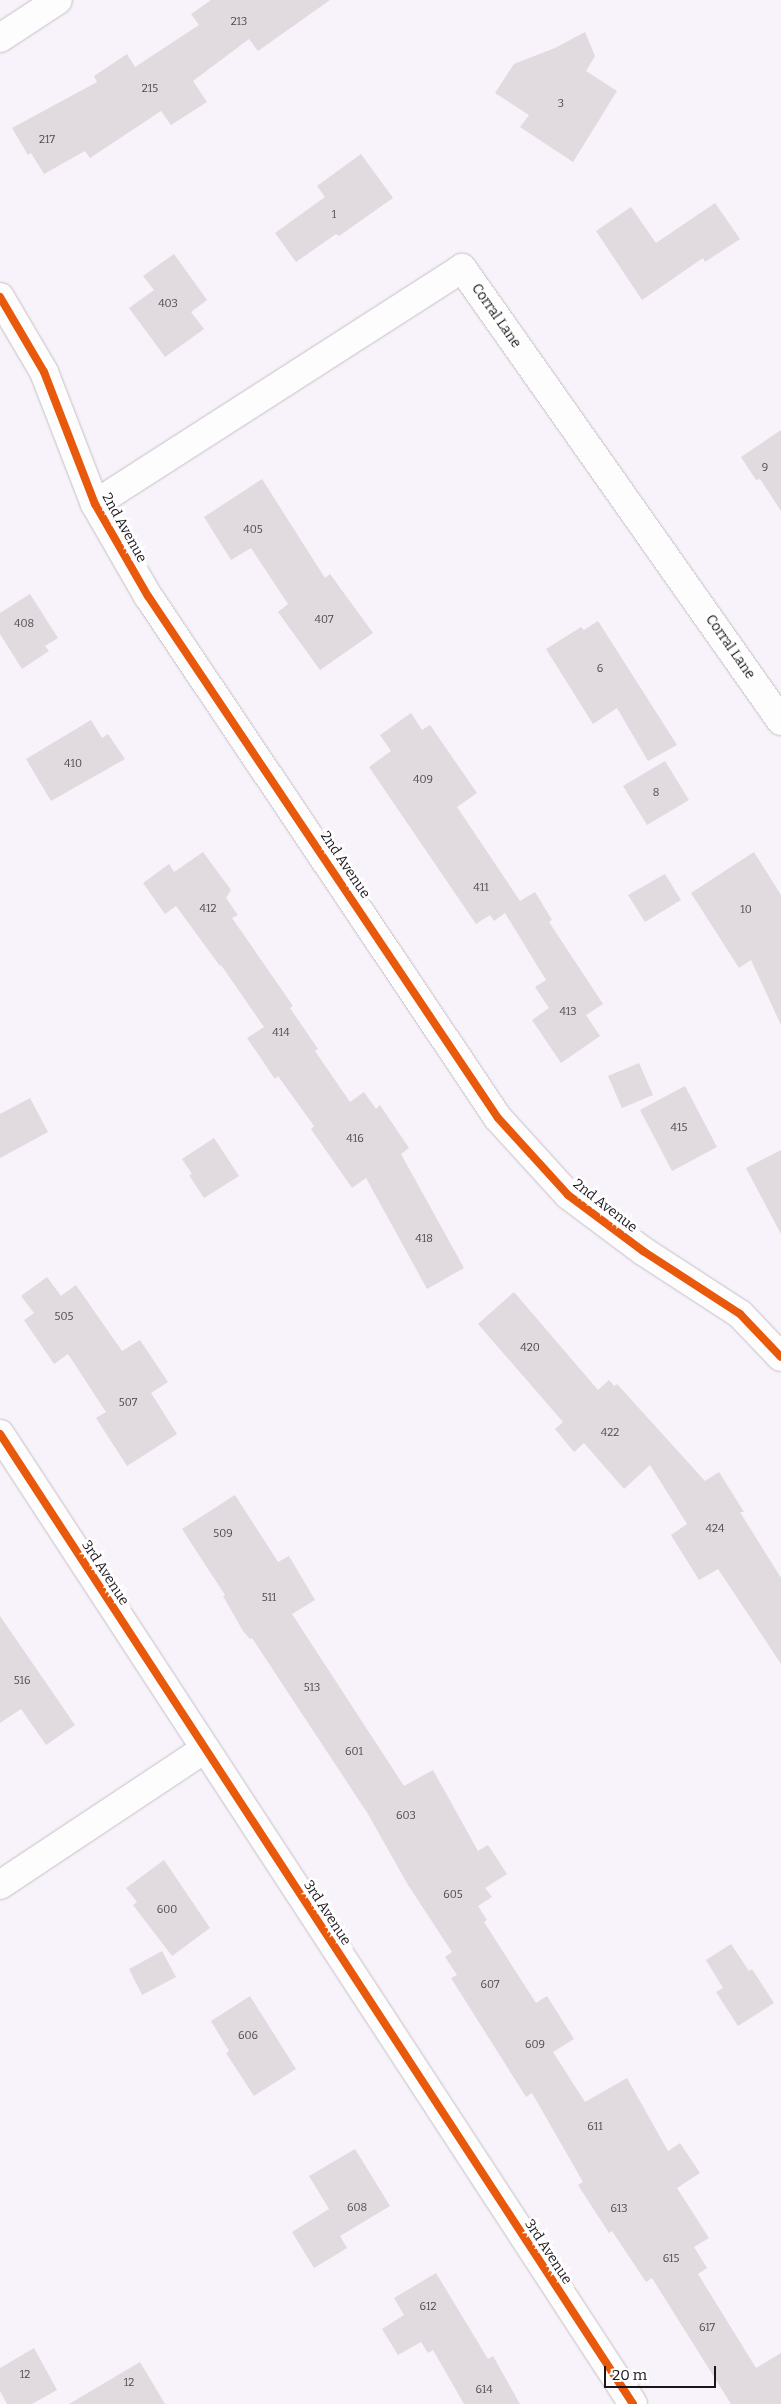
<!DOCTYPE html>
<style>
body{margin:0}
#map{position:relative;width:781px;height:2404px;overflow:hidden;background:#f8f2fa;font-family:Bitter,serif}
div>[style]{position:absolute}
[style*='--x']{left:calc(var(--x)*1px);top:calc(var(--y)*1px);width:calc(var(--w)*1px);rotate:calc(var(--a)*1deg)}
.building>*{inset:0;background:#e1dadf}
.roads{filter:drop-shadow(0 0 1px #c5c0c6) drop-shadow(0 0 1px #c5c0c6)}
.minor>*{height:28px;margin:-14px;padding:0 14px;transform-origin:14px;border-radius:14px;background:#fefdfe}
.cycleway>*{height:8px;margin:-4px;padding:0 4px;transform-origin:4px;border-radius:4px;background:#e8590c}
span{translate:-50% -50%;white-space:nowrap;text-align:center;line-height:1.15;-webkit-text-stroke:5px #fff;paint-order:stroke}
.number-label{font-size:11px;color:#4e484e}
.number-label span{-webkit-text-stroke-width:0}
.street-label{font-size:14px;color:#1a141b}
.scale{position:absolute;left:604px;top:2366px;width:112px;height:22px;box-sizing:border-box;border:2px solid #1a141b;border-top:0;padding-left:6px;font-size:15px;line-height:18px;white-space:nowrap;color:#1a141b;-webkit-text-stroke:4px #fff;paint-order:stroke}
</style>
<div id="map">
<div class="building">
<div style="clip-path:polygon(211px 0,330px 0,258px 51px,249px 39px,193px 81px,207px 102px,171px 125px,161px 111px,90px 158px,85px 151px,44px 174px,31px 153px,28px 155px,12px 128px,97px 82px,94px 76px,127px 54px,135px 67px,199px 25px,191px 14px)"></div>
<div style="clip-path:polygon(585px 32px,595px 56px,586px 71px,617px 91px,573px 162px,520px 127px,529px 115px,495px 93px,514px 64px,555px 48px)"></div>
<div style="clip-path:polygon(361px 154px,393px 198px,339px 236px,336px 234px,296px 262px,275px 233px,325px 197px,317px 186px)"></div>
<div style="clip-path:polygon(715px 203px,740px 239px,705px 262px,703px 258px,642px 300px,596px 231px,631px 207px,656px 243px)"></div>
<div style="clip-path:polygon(174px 254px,207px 300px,191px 312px,204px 329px,165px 357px,129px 308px,154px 290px,143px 276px)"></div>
<div style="clip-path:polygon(781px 430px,781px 511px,760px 479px,756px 480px,741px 457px)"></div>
<div style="clip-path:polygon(262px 479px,325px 578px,330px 574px,373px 633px,320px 670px,278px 612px,288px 604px,251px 548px,231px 560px,204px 517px)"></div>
<div style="clip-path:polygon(30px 594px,58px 638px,45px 646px,49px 651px,22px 669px,0 634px,0 613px)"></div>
<div style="clip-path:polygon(598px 621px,677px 745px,648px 761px,617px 708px,593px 724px,546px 649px,581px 627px,584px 630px)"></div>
<div style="clip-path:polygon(411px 713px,422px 730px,430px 725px,477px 793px,457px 807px,520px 901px,535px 892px,552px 920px,549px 922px,603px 1004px,586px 1015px,600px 1036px,561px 1063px,532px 1020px,549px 1008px,535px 987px,546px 980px,505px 913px,494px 921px,490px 915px,476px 924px,369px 767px,391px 751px,380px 735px)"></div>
<div style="clip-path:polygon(91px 720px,102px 738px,108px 734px,125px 759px,51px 801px,26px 759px)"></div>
<div style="clip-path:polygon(665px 761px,689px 800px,647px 825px,623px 786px)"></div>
<div style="clip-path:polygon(203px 852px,231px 890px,226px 898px,238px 915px,232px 918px,293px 1006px,290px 1008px,318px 1049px,315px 1051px,350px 1102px,364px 1092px,376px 1109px,380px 1105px,409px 1148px,401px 1154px,464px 1268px,427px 1289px,366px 1178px,352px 1188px,311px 1129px,314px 1126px,278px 1076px,275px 1079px,247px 1038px,264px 1027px,221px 965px,220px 966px,176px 906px,165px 914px,143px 883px,169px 864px,174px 872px)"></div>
<div style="clip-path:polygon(754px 852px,781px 895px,781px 1025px,751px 960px,739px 968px,691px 893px)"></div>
<div style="clip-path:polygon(665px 874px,681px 900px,645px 922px,628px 895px)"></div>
<div style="clip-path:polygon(639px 1063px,653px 1095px,622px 1108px,608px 1076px)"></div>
<div style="clip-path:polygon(685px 1086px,717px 1147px,672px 1171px,640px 1110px)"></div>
<div style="clip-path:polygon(30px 1098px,48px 1132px,0 1158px,0 1114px)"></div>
<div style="clip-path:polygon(214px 1138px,239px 1176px,204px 1198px,189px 1175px,192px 1174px,182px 1159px)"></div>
<div style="clip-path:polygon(781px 1150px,781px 1234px,746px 1168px)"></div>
<div style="clip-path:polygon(47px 1277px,61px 1296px,76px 1285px,122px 1351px,140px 1340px,168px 1382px,151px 1393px,177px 1434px,127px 1466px,96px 1418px,106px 1412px,68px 1354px,54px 1364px,24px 1320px,34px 1313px,21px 1296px)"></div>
<div style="clip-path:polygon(514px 1292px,598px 1390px,609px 1380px,614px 1386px,617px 1384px,705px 1481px,719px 1472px,744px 1512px,740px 1512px,781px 1578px,781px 1664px,718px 1569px,699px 1580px,671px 1535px,687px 1524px,650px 1465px,624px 1489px,584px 1443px,574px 1452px,555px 1429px,563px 1422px,478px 1324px)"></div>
<div style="clip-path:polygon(235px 1495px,278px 1562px,289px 1556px,315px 1600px,292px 1614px,404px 1786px,433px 1770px,478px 1851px,488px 1845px,507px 1874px,485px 1888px,492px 1897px,478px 1906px,487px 1920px,484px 1922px,536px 2003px,547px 1996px,574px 2039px,553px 2052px,585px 2102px,627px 2078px,668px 2151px,680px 2143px,700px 2173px,677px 2188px,709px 2238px,694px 2247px,707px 2268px,698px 2274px,756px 2368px,781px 2353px,781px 2404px,731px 2404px,652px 2278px,646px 2282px,612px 2231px,609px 2233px,578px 2185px,583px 2182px,532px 2093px,526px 2097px,451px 1978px,457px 1975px,445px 1957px,452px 1952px,408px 1885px,368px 1814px,252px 1638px,250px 1639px,243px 1631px,223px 1596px,225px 1595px,182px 1529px)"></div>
<div style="clip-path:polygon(0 1616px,75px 1725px,46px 1745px,21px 1709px,0 1723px)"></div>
<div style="clip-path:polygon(164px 1860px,210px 1928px,172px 1956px,133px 1905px,137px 1902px,126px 1888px)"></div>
<div style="clip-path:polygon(731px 1944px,749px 1971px,752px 1969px,774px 2003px,738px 2026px,716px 1992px,723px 1988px,706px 1960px)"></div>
<div style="clip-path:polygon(162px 1951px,176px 1977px,142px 1995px,129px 1969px)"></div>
<div style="clip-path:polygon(250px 1996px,296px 2069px,254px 2096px,226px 2053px,229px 2051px,211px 2021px)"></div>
<div style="clip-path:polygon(355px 2149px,390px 2206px,340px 2236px,347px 2248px,314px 2268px,292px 2232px,329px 2209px,309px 2176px)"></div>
<div style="clip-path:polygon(436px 2273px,488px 2359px,493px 2356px,520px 2404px,464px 2404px,433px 2350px,428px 2353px,421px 2342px,398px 2355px,382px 2329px,404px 2315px,394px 2298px)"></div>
<div style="clip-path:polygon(34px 2348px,57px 2390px,32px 2404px,7px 2404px,0 2391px,0 2368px)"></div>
<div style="clip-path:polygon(140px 2362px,165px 2404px,69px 2404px)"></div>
</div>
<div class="roads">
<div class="minor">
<div style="--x:0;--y:38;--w:69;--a:-33.2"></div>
<div style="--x:0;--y:297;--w:87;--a:59.6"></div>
<div style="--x:44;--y:372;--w:142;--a:68.9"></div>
<div style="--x:95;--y:504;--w:106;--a:60.1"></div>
<div style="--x:148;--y:596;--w:628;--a:56.16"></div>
<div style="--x:498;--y:1118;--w:104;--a:47.7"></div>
<div style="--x:568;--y:1195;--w:94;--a:36.7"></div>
<div style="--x:643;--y:1251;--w:116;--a:33"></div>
<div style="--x:740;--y:1314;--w:59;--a:46.4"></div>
<div style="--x:95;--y:504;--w:436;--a:-32.7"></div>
<div style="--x:462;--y:268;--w:554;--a:54.85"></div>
<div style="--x:0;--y:1434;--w:1158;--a:56.87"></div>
<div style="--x:0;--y:1885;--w:246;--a:-33.6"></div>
</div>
</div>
<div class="cycleway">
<div style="--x:0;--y:297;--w:87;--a:59.6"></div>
<div style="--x:44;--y:372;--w:142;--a:68.9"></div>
<div style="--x:95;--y:504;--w:106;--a:60.1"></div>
<div style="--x:148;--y:596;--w:628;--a:56.16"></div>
<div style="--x:498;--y:1118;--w:104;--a:47.7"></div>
<div style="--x:568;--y:1195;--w:94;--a:36.7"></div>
<div style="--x:643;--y:1251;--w:116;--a:33"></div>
<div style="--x:740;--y:1314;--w:59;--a:46.4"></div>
<div style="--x:0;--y:1434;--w:1158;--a:56.87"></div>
</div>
<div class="number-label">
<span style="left:239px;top:22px">213</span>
<span style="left:150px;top:89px">215</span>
<span style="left:561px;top:104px">3</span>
<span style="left:47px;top:140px">217</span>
<span style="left:334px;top:215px">1</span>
<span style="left:168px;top:304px">403</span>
<span style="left:765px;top:468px">9</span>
<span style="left:253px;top:530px">405</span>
<span style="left:324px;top:620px">407</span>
<span style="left:24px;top:624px">408</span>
<span style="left:600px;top:669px">6</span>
<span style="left:73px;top:764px">410</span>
<span style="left:423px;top:780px">409</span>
<span style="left:656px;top:793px">8</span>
<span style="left:481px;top:888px">411</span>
<span style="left:208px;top:909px">412</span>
<span style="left:746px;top:910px">10</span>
<span style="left:568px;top:1012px">413</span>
<span style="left:281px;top:1033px">414</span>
<span style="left:679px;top:1128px">415</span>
<span style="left:355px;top:1139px">416</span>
<span style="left:424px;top:1239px">418</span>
<span style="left:64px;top:1317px">505</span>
<span style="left:530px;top:1348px">420</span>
<span style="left:128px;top:1403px">507</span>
<span style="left:610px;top:1433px">422</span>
<span style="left:715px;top:1529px">424</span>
<span style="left:223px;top:1534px">509</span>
<span style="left:269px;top:1598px">511</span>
<span style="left:22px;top:1681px">516</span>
<span style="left:312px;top:1688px">513</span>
<span style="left:354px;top:1752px">601</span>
<span style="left:406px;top:1816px">603</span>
<span style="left:453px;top:1895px">605</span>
<span style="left:167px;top:1910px">600</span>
<span style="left:490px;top:1985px">607</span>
<span style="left:248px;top:2036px">606</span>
<span style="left:535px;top:2045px">609</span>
<span style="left:595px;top:2127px">611</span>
<span style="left:357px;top:2208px">608</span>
<span style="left:619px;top:2209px">613</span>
<span style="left:671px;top:2259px">615</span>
<span style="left:428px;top:2307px">612</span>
<span style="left:707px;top:2328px">617</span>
<span style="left:25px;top:2375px">12</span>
<span style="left:129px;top:2383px">12</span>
<span style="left:484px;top:2390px">614</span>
</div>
<div class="street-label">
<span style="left:496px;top:316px;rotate:55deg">Corral Lane</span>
<span style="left:124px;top:528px;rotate:61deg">2nd Avenue</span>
<span style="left:730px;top:647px;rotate:55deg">Corral Lane</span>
<span style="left:345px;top:865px;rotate:56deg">2nd Avenue</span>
<span style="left:605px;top:1206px;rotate:38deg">2nd Avenue</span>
<span style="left:105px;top:1573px;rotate:57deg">3rd Avenue</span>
<span style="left:327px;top:1913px;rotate:57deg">3rd Avenue</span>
<span style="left:548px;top:2252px;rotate:57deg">3rd Avenue</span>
</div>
<div class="scale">20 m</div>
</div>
